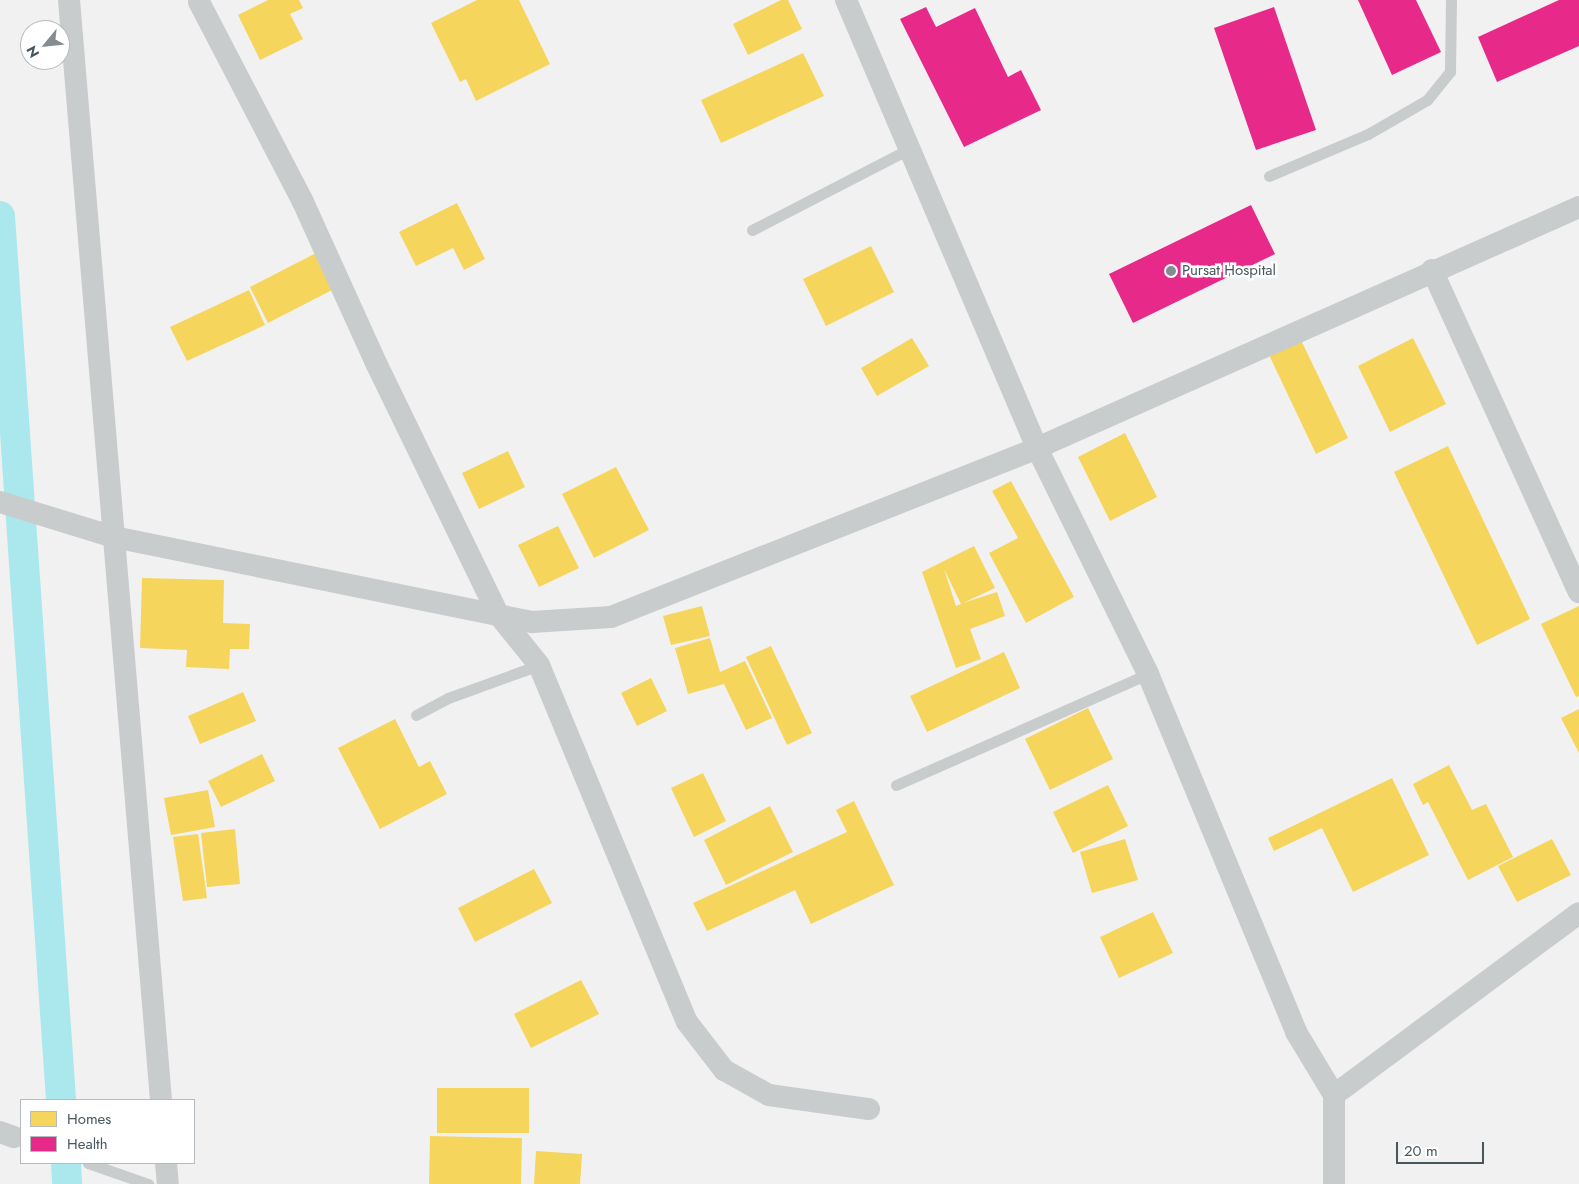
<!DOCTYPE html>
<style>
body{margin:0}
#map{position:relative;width:1579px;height:1184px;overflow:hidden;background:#f2f1f1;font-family:Jost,sans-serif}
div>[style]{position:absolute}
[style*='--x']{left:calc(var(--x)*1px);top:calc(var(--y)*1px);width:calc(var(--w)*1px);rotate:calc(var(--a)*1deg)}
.homes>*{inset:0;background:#f6d55c}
.health>*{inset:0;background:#e7298a}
.canal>*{height:30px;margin:-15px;padding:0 15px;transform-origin:15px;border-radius:15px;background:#abe8ee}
.lane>*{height:11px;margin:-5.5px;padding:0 5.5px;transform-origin:5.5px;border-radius:5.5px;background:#c9cccd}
.street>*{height:22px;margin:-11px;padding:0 11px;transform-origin:11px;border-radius:11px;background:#c9cccd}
.dots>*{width:14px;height:14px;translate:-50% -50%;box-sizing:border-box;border:2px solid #fff;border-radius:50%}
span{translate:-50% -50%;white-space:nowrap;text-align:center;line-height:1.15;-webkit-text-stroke:5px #fff;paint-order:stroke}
.poi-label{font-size:15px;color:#48565e}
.left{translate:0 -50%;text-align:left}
.legend{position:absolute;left:20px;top:1099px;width:175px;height:65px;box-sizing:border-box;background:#fff;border:1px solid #b6bbbf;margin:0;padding:6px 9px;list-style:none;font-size:15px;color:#48565e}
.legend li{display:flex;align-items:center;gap:10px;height:25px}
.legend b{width:25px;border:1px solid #b6bbbf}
.north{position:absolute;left:20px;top:20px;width:50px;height:50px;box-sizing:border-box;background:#fff;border:1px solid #b6bbbf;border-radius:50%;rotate:242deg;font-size:14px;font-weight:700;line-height:20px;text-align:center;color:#48565e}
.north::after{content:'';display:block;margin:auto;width:18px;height:22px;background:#848c91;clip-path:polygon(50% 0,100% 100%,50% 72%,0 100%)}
.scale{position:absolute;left:1396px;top:1142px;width:88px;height:22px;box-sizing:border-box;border:2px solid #48565e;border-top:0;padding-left:6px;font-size:15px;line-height:18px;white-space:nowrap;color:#48565e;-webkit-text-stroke:4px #fff;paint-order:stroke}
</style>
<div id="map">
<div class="homes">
<div style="clip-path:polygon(268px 0,299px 0,303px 8px,290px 14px,303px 39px,260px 60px,238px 15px)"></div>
<div style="clip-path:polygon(477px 0,519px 0,550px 64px,476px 101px,466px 79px,460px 82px,431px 23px)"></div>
<div style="clip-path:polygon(781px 0,788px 0,802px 29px,748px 55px,733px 24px)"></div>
<div style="clip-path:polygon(803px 53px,824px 96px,721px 143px,701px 100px)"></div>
<div style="clip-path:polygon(457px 203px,485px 259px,464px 270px,453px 248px,416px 266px,399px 232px)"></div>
<div style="clip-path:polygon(871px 246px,894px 292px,826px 326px,803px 279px)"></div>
<div style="clip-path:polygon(316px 253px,334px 289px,268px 323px,250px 287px)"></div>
<div style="clip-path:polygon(249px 290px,265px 325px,187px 361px,170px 327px)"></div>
<div style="clip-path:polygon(912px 338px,929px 366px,877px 396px,861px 368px)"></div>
<div style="clip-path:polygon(1413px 338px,1446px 404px,1390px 432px,1358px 366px)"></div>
<div style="clip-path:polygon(1301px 340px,1348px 438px,1316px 454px,1269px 355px)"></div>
<div style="clip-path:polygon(1125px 433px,1157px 497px,1110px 521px,1078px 457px)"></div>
<div style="clip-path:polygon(1448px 446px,1530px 619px,1477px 645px,1394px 472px)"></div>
<div style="clip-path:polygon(508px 451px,525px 487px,479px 509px,462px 473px)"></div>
<div style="clip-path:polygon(616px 467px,649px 530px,594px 558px,562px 494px)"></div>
<div style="clip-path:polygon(1011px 481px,1074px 597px,1026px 623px,989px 553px,1018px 538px,992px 491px)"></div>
<div style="clip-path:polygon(558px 526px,579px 568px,539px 587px,518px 545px)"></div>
<div style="clip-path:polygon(evenodd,974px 546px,995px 588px,963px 603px,997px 592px,1005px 616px,970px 629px,981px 659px,956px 668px,922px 572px,974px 546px,944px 569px,961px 604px,956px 606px,944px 569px)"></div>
<div style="clip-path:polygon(142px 578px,224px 580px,223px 623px,250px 624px,249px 649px,230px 649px,229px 669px,186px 667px,187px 650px,140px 648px)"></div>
<div style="clip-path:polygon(702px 606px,710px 636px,671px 645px,663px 616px)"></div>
<div style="clip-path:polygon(1579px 606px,1579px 696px,1576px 697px,1541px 624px)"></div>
<div style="clip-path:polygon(710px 638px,720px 672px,745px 661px,772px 718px,746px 730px,724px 684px,688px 694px,675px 648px)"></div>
<div style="clip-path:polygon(771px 646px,812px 733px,787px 745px,746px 657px)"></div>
<div style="clip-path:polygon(1004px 652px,1020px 688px,927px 732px,910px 696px)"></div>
<div style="clip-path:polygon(651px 678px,667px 711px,637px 726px,621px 693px)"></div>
<div style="clip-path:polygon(243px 692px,256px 721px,200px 744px,188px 716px)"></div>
<div style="clip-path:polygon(1088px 708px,1113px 759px,1050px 790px,1025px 739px)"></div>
<div style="clip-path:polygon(1579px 709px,1579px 753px,1561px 718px)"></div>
<div style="clip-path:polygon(395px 719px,419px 767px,430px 761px,447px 794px,380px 829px,338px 748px)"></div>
<div style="clip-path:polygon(262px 754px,275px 781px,221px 807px,208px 781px)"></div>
<div style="clip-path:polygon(1449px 765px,1472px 810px,1486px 804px,1513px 857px,1468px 880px,1428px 802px,1423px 805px,1413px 784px)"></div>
<div style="clip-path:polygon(703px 773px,726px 821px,694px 837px,671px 788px)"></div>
<div style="clip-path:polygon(1392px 778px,1429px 855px,1353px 892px,1322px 828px,1274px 851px,1268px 838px)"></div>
<div style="clip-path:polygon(1108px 785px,1128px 826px,1073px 853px,1053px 812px)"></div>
<div style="clip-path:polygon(208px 790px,215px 827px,171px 835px,164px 798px)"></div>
<div style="clip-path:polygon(854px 801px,894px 885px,811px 924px,795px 890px,707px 931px,693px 903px,847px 832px,836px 810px)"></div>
<div style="clip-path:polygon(770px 806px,793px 852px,726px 885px,704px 840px)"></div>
<div style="clip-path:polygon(235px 829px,240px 884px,207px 887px,201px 833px)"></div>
<div style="clip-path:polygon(198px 834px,207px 898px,183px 901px,173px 837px)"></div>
<div style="clip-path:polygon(1125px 839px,1138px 880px,1092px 893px,1080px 852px)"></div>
<div style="clip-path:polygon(1552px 839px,1571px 875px,1517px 902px,1498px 866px)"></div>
<div style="clip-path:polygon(534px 869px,552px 903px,475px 942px,458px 908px)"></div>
<div style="clip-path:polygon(1153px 912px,1173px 953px,1119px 978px,1100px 937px)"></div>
<div style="clip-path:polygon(581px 980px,599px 1014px,531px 1048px,514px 1014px)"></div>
<div style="clip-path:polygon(437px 1088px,529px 1088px,529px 1133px,437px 1133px)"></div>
<div style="clip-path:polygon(430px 1136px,522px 1138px,521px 1184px,429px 1184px)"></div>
<div style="clip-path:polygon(536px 1151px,582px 1154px,580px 1184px,534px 1184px)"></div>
</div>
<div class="health">
<div style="clip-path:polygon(1358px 0,1416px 0,1441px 52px,1392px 75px)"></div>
<div style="clip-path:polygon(1559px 0,1579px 0,1579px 46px,1497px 82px,1478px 37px)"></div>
<div style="clip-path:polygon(926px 7px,936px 27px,975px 8px,1008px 77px,1021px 70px,1041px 110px,964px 147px,900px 19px)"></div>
<div style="clip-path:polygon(1274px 7px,1316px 130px,1256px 150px,1214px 28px)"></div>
<div style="clip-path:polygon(1251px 205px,1275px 254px,1133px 323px,1109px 274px)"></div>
</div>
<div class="canal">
<div style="--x:0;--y:216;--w:886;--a:86.05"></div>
<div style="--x:66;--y:1163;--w:21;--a:87"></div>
</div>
<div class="lane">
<div style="--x:1269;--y:176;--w:108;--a:-23"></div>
<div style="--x:1368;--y:134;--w:68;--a:-30"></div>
<div style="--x:1427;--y:100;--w:36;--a:-51"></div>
<div style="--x:1450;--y:72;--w:72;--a:-89.2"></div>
<div style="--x:752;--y:230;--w:177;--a:-27.3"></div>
<div style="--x:416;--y:715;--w:36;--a:-28"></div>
<div style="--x:448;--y:698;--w:97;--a:-19.9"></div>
<div style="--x:896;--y:785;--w:275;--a:-23.8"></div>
<div style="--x:88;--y:1163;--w:64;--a:19.3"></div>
</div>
<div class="street">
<div style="--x:69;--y:0;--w:1104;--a:85.22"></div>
<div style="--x:846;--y:0;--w:487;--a:66.9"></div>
<div style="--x:1037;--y:448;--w:252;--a:63.8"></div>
<div style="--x:1148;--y:674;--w:387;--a:67.5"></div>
<div style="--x:1296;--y:1032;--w:74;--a:58.9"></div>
<div style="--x:1334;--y:1095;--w:89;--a:90"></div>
<div style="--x:199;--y:2;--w:225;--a:62.5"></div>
<div style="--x:303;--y:202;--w:179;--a:65.6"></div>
<div style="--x:377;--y:365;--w:277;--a:64.1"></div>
<div style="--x:498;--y:614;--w:65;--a:51.2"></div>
<div style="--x:539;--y:665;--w:386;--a:67.5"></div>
<div style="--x:687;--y:1022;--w:61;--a:52.4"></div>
<div style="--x:724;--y:1070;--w:51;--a:29.1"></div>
<div style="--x:769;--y:1095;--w:101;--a:8"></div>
<div style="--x:1432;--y:270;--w:354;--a:65.5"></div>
<div style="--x:0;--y:502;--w:119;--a:17.1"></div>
<div style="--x:114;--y:537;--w:427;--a:11.5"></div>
<div style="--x:532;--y:622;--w:79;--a:-3.6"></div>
<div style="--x:611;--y:617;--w:458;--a:-21.6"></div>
<div style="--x:1037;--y:448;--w:593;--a:-23.97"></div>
<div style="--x:1334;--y:1095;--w:305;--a:-36.6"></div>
<div style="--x:0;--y:1132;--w:15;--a:20"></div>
<div style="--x:166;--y:1163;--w:21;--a:85"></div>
</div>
<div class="dots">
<div style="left:1171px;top:271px;background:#848c91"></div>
</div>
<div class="poi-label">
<span class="left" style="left:1182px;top:271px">Pursat Hospital</span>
</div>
<ul class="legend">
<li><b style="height:14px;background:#f6d55c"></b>Homes</li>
<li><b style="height:14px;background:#e7298a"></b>Health</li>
</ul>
<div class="north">N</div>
<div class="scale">20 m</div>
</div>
